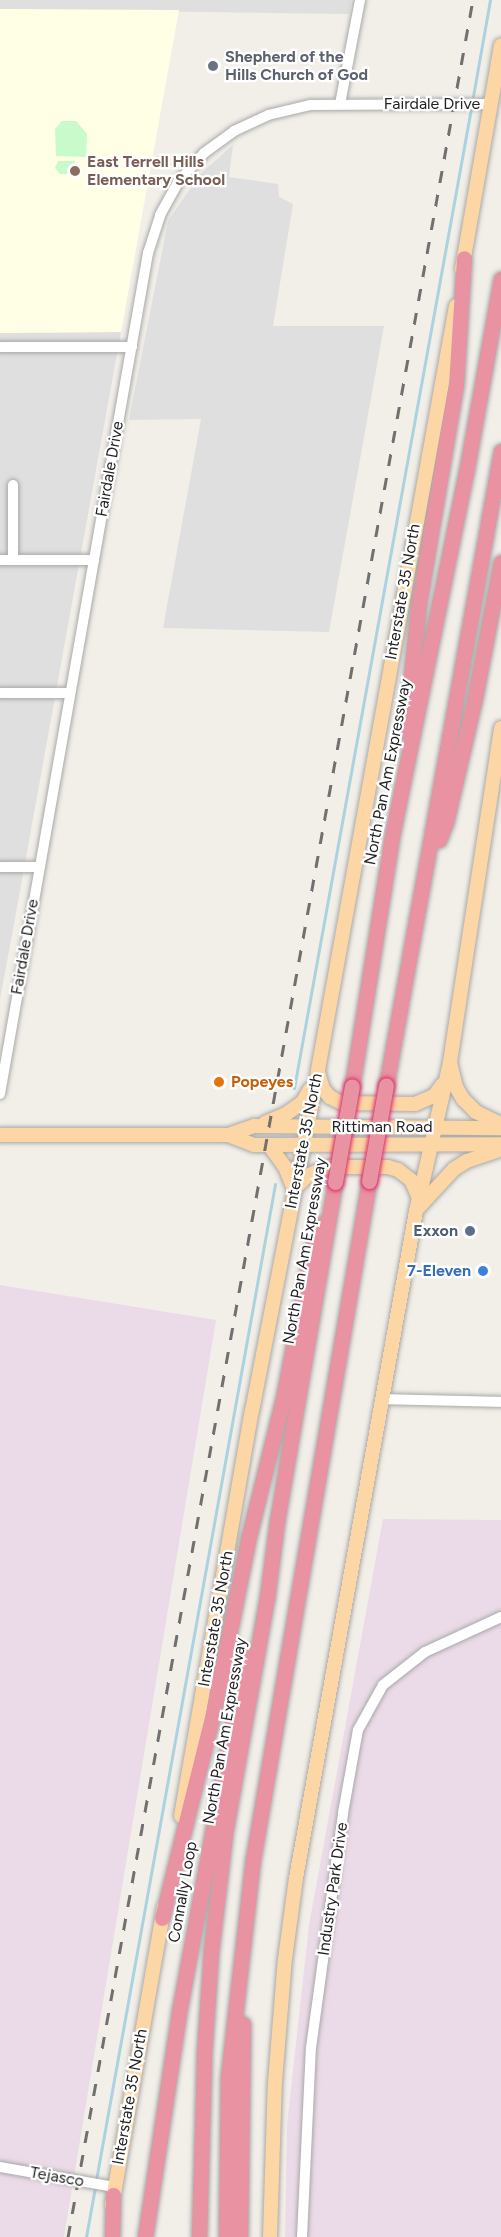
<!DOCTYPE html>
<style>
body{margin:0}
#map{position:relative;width:501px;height:2237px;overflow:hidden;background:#f2efe9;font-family:Figtree,sans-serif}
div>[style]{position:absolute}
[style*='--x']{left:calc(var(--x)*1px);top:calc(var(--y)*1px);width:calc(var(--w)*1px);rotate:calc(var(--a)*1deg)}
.residential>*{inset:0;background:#e0dfdf}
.industrial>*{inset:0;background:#ebdbe8}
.education>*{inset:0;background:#ffffe5}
.park>*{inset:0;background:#c8facc}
.stream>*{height:3px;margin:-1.5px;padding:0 1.5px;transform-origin:1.5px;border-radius:1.5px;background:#aad3df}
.roads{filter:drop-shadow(0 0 2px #a9a9a9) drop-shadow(0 0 2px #a9a9a9)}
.minor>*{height:10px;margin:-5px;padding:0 5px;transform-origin:5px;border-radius:5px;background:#fff}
.major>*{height:14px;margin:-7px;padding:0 7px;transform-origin:7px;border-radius:7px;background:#fcd6a4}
.highway>*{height:15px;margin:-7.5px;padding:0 7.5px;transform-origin:7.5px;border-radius:7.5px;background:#e892a2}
.rail>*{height:3px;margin-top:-1.5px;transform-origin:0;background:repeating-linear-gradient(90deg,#707070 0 12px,transparent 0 24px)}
.bridges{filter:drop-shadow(0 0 2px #dc2a67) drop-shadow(0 0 2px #dc2a67)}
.highway-bridge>*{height:15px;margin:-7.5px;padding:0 7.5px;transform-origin:7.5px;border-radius:7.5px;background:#e892a2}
.dots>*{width:16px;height:16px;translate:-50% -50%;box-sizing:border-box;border:3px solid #fff;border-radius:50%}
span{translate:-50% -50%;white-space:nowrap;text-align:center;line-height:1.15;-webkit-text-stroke:4.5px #fff;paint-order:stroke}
.worship-label{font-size:16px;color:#5b616d;font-weight:700}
.left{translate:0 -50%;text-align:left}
.street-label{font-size:16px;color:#222}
.education-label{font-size:16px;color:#785e54;font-weight:700}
.food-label{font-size:16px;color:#c56008;font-weight:700}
.service-label{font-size:16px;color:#4e5e75;font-weight:700}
.right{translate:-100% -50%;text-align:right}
.shop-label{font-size:16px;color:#366cbe;font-weight:700}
</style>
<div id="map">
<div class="residential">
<div style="clip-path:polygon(0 0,351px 0,349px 14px,0 9px)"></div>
<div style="clip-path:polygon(233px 145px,229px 177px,278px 184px,279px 197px,293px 204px,273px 326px,384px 326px,329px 632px,163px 628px,201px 419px,129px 420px,168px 221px,200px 174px)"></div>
<div style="clip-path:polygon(121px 332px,12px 935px,0 999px,0 333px)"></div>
</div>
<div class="industrial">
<div style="clip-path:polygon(0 1285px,216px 1320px,64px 2237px,0 2237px)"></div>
<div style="clip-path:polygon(383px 1519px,501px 1520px,501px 2237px,285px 2237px,287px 2125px,309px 1925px)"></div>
</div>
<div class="education">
<div style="clip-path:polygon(0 9px,179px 10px,121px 332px,0 333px)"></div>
</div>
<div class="park">
<div style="clip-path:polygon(62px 121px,76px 121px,87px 134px,86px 157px,56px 156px,55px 129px)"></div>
<div style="clip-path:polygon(58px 161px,75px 161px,75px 174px,60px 174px,55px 168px)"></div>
</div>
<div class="stream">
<div style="--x:472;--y:102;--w:104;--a:-80"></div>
<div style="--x:294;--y:1088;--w:996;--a:-79.76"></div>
<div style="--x:96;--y:2180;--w:1012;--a:-79.81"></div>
<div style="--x:86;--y:2237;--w:51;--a:-79.8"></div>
</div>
<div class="roads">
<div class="minor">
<div style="--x:340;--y:104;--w:106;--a:-79.1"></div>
<div style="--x:0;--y:347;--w:132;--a:0"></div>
<div style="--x:13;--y:485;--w:75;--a:90"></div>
<div style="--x:0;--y:560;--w:94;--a:0"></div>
<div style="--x:0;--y:693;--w:69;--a:0"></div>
<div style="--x:0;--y:867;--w:39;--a:0"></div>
<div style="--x:0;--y:1094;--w:854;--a:-80.02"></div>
<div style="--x:148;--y:253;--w:40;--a:-72"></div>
<div style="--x:160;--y:215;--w:38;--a:-61"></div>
<div style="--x:178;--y:182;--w:39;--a:-48"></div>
<div style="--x:204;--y:153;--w:37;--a:-36"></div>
<div style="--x:234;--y:131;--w:38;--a:-25"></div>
<div style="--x:268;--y:115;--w:43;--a:-13.4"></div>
<div style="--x:310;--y:105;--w:181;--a:-0.3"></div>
<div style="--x:382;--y:1399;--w:119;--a:1.4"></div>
<div style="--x:0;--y:2167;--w:117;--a:9.9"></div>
<div style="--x:302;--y:2237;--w:189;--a:-87.3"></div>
<div style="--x:311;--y:2048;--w:237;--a:-82.2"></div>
<div style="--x:343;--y:1813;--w:84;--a:-79.8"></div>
<div style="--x:358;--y:1730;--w:51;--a:-60.9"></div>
<div style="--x:383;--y:1685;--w:53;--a:-38.2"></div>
<div style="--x:425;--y:1652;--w:84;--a:-24.7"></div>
</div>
<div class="major">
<div style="--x:462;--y:269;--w:227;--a:-80.1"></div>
<div style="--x:450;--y:1063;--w:25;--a:76"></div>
<div style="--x:456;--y:1087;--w:14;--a:60"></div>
<div style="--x:463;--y:1099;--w:18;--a:45"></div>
<div style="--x:476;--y:1112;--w:28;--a:26"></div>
<div style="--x:318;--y:1072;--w:18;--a:74"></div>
<div style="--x:323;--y:1089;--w:11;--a:49"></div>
<div style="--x:330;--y:1097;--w:13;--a:27"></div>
<div style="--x:342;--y:1103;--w:73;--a:0.8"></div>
<div style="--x:415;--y:1104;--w:21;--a:-23"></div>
<div style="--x:434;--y:1096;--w:14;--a:-54"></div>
<div style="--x:265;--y:1123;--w:23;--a:-23"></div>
<div style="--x:286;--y:1114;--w:19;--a:-35"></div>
<div style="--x:302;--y:1103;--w:16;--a:-60"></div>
<div style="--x:0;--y:1135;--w:228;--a:0"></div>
<div style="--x:228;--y:1135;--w:28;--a:21"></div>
<div style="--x:254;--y:1145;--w:11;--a:0"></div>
<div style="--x:265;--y:1145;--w:236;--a:-0.2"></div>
<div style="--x:228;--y:1135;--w:28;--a:-19"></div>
<div style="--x:254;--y:1126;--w:247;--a:0.5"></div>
<div style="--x:269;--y:1145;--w:27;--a:54"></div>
<div style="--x:285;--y:1167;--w:24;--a:68"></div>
<div style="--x:294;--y:1189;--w:18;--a:-45"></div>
<div style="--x:307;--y:1176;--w:22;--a:-24"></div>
<div style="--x:327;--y:1167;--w:61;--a:0"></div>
<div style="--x:388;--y:1167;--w:10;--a:17"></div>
<div style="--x:398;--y:1170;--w:16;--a:38"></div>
<div style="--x:411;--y:1180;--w:20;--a:66"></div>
<div style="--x:419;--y:1207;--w:52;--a:-47.4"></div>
<div style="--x:454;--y:1169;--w:15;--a:-32"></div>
<div style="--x:467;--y:1161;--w:36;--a:-19"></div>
<div style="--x:181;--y:1816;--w:411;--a:-80.1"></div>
<div style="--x:252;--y:1411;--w:347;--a:-79"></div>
<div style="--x:318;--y:1070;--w:776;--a:-79.76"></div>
<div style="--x:112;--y:2205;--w:302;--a:-80.1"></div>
<div style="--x:270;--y:2237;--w:155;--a:-88.2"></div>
<div style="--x:275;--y:2082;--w:123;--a:-85.4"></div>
<div style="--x:285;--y:1959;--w:82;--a:-82.3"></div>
<div style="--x:296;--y:1878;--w:678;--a:-79.8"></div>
<div style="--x:416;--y:1211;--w:153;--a:-77.1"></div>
<div style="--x:450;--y:1062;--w:338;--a:-81.3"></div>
</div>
<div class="highway">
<div style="--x:405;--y:731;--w:129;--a:-83.8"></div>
<div style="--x:419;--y:603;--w:221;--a:-80.4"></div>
<div style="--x:456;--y:385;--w:127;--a:-86.4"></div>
<div style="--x:439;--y:840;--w:19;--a:-69"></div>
<div style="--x:446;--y:822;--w:128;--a:-76.9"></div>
<div style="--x:475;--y:697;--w:137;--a:-79.1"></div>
<div style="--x:352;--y:1086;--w:258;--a:-80.9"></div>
<div style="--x:393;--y:831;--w:365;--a:-78.5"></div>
<div style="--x:466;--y:473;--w:197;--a:-79.8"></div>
<div style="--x:386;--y:1086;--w:645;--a:-79.73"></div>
<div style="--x:162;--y:1918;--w:215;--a:-76"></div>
<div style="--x:214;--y:1709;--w:172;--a:-78.6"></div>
<div style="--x:248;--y:1540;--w:150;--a:-76.1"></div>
<div style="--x:284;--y:1394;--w:149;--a:-79.1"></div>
<div style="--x:312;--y:1248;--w:25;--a:-72"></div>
<div style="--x:112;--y:2237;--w:42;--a:-88.6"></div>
<div style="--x:145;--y:2237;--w:228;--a:-81.4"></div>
<div style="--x:179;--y:2012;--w:366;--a:-79.5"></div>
<div style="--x:199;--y:2237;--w:183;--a:-88.4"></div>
<div style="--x:204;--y:2054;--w:103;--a:-86.1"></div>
<div style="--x:211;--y:1951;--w:119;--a:-83.2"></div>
<div style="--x:225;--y:1833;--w:239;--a:-79.9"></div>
<div style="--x:267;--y:1598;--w:78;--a:-82.6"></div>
<div style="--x:277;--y:1521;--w:344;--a:-80.3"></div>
<div style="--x:226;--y:2237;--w:160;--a:-89.3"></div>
<div style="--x:228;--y:2077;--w:219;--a:-83.5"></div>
<div style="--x:253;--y:1859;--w:688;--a:-80.29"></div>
<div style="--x:240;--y:2237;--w:213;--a:-89.2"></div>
</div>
</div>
<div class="rail">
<div style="--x:68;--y:2237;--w:2273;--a:-79.74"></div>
</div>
<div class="bridges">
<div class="highway-bridge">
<div style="--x:369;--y:1181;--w:97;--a:-79.9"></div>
<div style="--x:335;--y:1182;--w:97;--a:-80"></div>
</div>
</div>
<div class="dots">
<div style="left:213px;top:66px;background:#6b7280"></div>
<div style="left:75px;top:171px;background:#8d6e63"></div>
<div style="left:219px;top:1082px;background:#e8710a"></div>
<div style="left:470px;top:1231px;background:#5c6f8a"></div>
<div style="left:483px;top:1271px;background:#3f7fe0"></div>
</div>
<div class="worship-label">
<span class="left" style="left:225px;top:66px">Shepherd of the<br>Hills Church of God</span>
</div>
<div class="street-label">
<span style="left:432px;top:104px">Fairdale Drive</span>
<span style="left:110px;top:469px;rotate:-80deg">Fairdale Drive</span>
<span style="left:403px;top:592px;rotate:-80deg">Interstate 35 North</span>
<span style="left:388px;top:772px;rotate:-79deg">North Pan Am Expressway</span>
<span style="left:25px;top:947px;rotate:-80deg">Fairdale Drive</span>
<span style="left:382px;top:1127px">Rittiman Road</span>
<span style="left:304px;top:1141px;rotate:-79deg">Interstate 35 North</span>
<span style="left:305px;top:1251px;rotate:-80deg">North Pan Am Expressway</span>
<span style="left:216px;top:1619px;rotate:-80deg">Interstate 35 North</span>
<span style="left:225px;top:1731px;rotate:-80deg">North Pan Am Expressway</span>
<span style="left:333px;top:1889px;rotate:-82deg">Industry Park Drive</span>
<span style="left:183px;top:1892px;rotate:-80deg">Connally Loop</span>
<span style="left:130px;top:2097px;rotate:-80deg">Interstate 35 North</span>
<span style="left:57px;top:2177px;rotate:10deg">Tejasco</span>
</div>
<div class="education-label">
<span class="left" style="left:87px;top:171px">East Terrell Hills<br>Elementary School</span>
</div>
<div class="food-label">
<span class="left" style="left:231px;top:1082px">Popeyes</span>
</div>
<div class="service-label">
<span class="right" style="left:458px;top:1231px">Exxon</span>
</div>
<div class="shop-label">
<span class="right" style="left:471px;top:1271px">7-Eleven</span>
</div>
</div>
